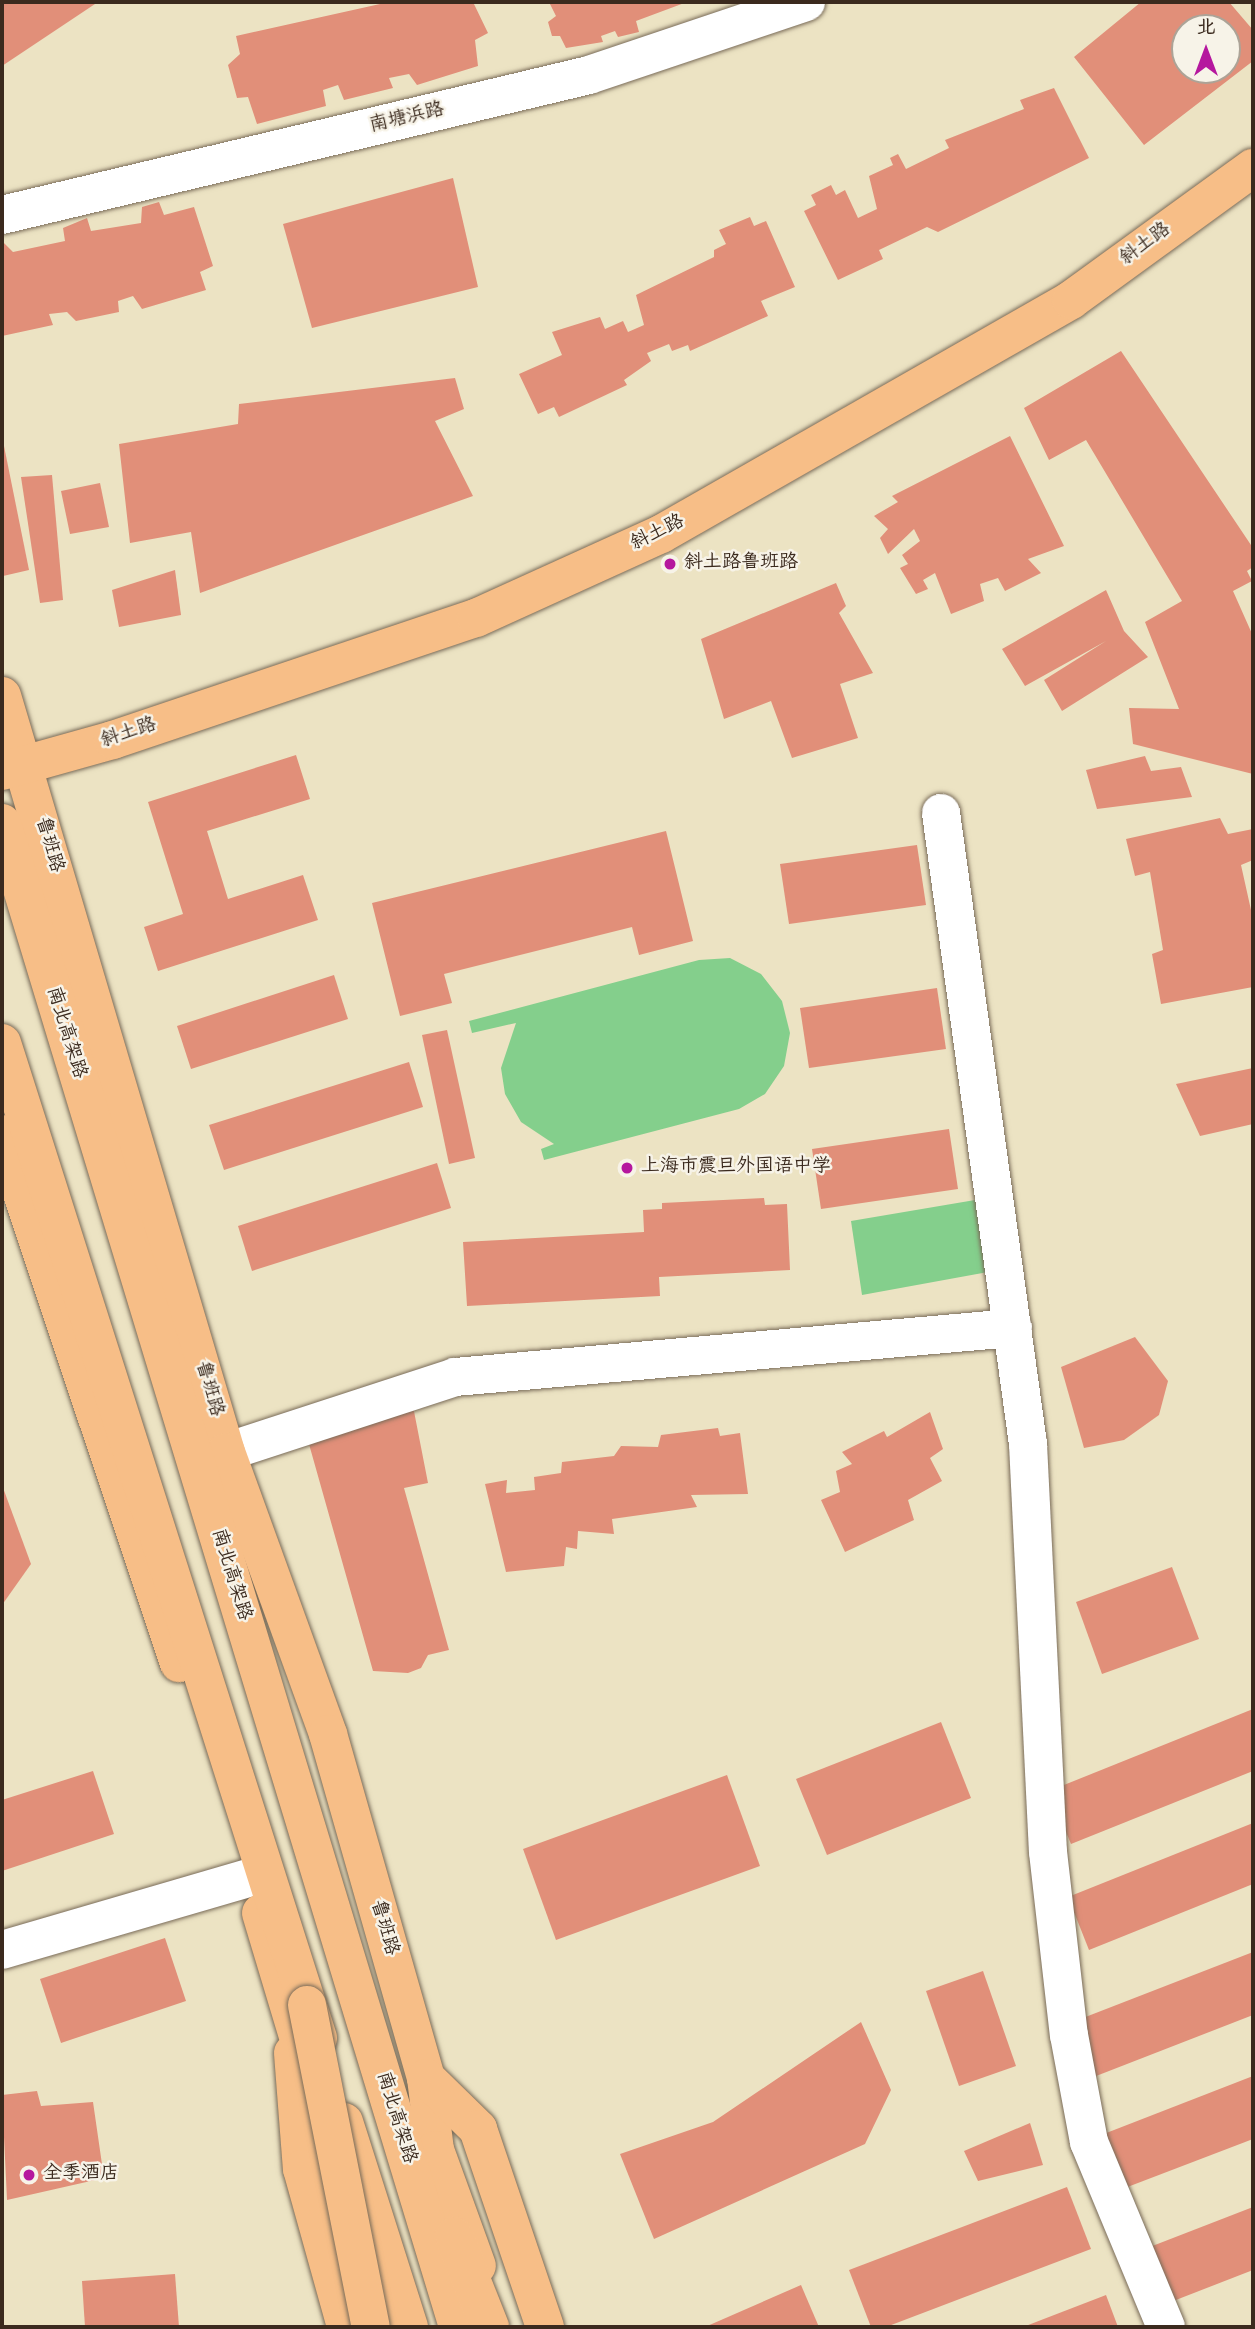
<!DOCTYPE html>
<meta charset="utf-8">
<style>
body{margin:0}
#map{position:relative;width:1255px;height:2329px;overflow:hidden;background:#ece3c3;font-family:"Gochi Hand","LXGW WenKai TC",sans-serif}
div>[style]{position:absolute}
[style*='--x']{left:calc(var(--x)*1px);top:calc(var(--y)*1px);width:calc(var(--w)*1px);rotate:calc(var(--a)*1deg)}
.green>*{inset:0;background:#84cf8c}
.building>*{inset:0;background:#e18f79}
.roads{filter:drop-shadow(0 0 2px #796b58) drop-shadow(0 0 2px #796b58)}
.minor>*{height:38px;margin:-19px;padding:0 19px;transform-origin:19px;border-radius:19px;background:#fff}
.major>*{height:38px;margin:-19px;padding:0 19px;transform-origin:19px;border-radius:19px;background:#f7be87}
.highway>*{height:38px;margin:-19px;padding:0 19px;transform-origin:19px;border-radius:19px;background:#f7be87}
.bridges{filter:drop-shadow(0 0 2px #796b58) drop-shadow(0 0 2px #796b58)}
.highway-bridge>*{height:38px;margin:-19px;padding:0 19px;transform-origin:19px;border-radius:19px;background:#f7be87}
.dots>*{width:19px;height:19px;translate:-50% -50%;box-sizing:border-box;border:4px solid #f7f3e8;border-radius:50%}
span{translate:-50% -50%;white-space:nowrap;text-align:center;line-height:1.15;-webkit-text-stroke:5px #f7f3e8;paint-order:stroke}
.street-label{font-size:19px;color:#3b2a1e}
.poi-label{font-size:19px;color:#3b2a1e}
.left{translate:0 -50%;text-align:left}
.frame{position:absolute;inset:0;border:4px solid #3b2a1e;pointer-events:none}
.north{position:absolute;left:1171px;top:14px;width:70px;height:70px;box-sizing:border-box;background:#f7f3e8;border:2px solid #aca397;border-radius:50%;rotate:0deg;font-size:19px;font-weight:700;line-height:28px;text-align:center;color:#3b2a1e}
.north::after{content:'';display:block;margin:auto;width:24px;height:32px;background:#b5179e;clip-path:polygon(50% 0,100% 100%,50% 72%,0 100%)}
</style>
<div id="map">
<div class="green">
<div style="clip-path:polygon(730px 958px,761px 974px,782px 1001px,790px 1033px,784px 1066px,765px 1094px,739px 1109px,544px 1160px,541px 1149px,554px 1144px,521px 1122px,505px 1094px,501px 1068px,516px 1023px,472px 1033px,469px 1021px,699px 960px)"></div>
<div style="clip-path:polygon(975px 1200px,988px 1272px,862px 1295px,851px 1221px)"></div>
</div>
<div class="building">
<div style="clip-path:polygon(2px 2px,98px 2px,2px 66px)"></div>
<div style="clip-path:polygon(389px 2px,473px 2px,488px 33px,475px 40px,478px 66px,417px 85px,409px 74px,389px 78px,393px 88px,344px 100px,338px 85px,323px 90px,326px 106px,257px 124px,248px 97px,237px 98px,228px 65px,240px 54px,236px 36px)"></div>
<div style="clip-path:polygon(549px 2px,687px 2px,636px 21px,639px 32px,618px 37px,615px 31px,601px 36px,603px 42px,566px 48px,560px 36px,552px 36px,548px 22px,556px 16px)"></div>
<div style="clip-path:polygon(evenodd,1141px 2px,1229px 2px,1253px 30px,1253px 61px,1144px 145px,1074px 57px,1141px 2px,1185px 28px,1227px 28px,1227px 70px,1185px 70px,1185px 28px)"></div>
<div style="clip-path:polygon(1054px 88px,1089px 158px,938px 232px,927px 227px,879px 250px,883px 259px,838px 280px,804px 211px,816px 205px,811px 195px,831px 185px,836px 195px,845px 190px,858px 218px,877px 209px,869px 176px,893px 165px,890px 158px,898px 154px,906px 169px,949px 148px,945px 140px,1024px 109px,1020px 100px)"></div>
<div style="clip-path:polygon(453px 178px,478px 287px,312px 328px,283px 224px)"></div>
<div style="clip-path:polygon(159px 202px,164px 215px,194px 207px,213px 266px,200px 272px,206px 290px,142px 309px,133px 296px,118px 301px,119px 312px,76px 321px,67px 312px,49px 314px,53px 325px,2px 336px,2px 241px,13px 252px,65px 241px,63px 228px,87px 218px,91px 231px,141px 223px,142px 207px)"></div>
<div style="clip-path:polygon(750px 217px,754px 226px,766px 221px,795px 287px,761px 301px,768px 316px,690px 351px,688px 345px,672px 351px,669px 344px,647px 353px,651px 361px,624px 380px,627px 385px,559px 417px,554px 407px,538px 414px,519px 374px,562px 355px,552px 332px,600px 317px,605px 329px,623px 321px,628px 332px,644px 325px,636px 295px,714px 257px,714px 250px,726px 244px,719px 230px)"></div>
<div style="clip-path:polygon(1121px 351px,1253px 548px,1253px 567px,1247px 571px,1252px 581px,1233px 591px,1253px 636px,1253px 774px,1133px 744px,1129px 708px,1179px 709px,1145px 622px,1182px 601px,1086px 440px,1049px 460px,1024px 408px)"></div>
<div style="clip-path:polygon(455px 378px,464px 409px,435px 421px,473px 496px,200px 593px,191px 532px,130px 543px,119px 444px,238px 424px,239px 404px)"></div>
<div style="clip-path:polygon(1010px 436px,1064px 546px,1028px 559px,1041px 573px,1005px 591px,998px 578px,980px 584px,984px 601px,951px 614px,935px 573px,923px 580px,928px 589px,916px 594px,900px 568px,908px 564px,902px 555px,920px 541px,914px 529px,888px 554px,880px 538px,888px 529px,874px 516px,898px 502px,892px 496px)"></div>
<div style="clip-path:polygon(3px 441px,29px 570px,3px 576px,2px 571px)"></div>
<div style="clip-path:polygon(52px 475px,63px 600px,40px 603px,21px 477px)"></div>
<div style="clip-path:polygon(100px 483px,109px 527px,70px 534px,61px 491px)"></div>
<div style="clip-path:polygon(175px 570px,181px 615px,119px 627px,112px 590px)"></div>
<div style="clip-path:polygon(836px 583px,846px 606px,839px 613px,873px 673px,840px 684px,858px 738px,792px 758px,771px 701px,724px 719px,701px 639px)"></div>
<div style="clip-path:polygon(1106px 590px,1124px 631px,1148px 657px,1062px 711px,1044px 680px,1106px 641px,1025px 686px,1002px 649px)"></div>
<div style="clip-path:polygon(296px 755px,310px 799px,207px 831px,228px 899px,303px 875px,318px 920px,158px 971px,144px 927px,183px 914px,148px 802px)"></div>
<div style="clip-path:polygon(1145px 756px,1151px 771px,1181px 767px,1192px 797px,1097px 809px,1086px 770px)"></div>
<div style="clip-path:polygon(1220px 818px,1228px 834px,1253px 829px,1253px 860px,1241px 865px,1253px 919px,1253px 987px,1161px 1004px,1152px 954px,1163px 950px,1150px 872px,1135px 876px,1126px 839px)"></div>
<div style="clip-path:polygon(666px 831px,693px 941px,639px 955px,632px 927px,444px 974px,452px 1003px,400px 1016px,372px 903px)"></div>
<div style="clip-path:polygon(917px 845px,926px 905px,789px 924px,780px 864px)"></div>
<div style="clip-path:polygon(334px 975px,348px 1019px,191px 1069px,177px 1026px)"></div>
<div style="clip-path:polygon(937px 988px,946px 1049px,809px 1068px,800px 1008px)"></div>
<div style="clip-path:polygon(447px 1030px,475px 1158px,449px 1164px,422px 1035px)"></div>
<div style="clip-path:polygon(409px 1062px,423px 1107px,224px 1170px,209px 1125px)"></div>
<div style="clip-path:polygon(1253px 1068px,1253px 1124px,1200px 1136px,1176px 1084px)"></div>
<div style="clip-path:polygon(949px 1129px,958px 1189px,821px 1209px,812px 1149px)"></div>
<div style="clip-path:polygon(437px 1163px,451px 1208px,252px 1271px,238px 1226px)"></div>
<div style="clip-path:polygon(764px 1198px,765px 1205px,787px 1204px,790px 1270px,659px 1277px,660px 1296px,467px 1306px,463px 1242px,644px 1232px,643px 1210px,662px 1209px,662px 1203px)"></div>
<div style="clip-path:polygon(1135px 1337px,1168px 1381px,1159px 1415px,1124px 1440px,1084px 1448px,1061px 1367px)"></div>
<div style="clip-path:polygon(412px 1401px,428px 1483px,404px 1488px,449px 1650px,428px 1655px,421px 1668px,408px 1673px,373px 1671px,307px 1437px)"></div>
<div style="clip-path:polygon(930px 1412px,943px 1449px,930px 1458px,942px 1481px,908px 1500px,914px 1520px,845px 1552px,821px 1500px,840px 1492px,836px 1471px,852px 1464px,842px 1452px,884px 1431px,887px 1437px)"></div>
<div style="clip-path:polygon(718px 1428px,720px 1436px,740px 1433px,748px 1494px,691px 1495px,697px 1507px,612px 1519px,614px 1534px,578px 1531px,577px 1549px,566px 1547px,564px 1566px,506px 1572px,485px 1484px,507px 1480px,506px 1493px,535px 1490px,534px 1477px,561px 1473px,562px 1462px,614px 1456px,621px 1446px,658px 1447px,661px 1435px)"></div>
<div style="clip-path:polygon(2px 1485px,31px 1564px,2px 1605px)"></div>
<div style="clip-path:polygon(1172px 1567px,1199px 1639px,1102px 1674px,1076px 1602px)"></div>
<div style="clip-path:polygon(1253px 1709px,1253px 1771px,1071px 1844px,1049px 1791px)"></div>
<div style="clip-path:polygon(941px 1722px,971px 1798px,827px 1855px,796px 1779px)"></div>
<div style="clip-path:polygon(93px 1771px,114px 1834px,2px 1871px,2px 1800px)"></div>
<div style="clip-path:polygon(727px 1775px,760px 1866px,556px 1940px,523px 1849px)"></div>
<div style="clip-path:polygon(1253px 1823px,1253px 1884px,1089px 1950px,1068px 1897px)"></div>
<div style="clip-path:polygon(165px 1938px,186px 2001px,61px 2043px,40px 1979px)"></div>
<div style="clip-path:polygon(1253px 1952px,1253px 2015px,1091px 2078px,1070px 2023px)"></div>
<div style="clip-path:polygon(983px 1971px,1016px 2066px,959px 2086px,926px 1991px)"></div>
<div style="clip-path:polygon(861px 2022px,891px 2090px,865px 2144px,654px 2239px,620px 2154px,713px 2122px)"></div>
<div style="clip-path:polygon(1253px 2076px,1253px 2139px,1117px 2191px,1096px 2137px)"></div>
<div style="clip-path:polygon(37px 2091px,41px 2106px,93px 2102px,104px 2178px,7px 2200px,2px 2095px)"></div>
<div style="clip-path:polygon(1030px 2123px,1043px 2165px,978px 2181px,964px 2151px)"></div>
<div style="clip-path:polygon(1067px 2187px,1091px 2249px,886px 2327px,871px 2327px,849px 2270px)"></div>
<div style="clip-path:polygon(1253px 2207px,1253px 2270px,1163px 2305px,1142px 2250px)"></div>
<div style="clip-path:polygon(175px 2274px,179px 2327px,85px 2327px,82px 2281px)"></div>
<div style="clip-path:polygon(801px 2285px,819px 2327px,705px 2327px)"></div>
<div style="clip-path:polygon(1106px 2295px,1118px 2327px,1023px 2327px)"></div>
</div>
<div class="roads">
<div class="minor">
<div style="--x:2;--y:215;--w:603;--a:-13.41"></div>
<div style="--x:589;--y:75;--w:229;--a:-18.6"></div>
<div style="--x:941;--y:813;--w:637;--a:82.15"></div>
<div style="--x:1028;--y:1444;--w:408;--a:87.2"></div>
<div style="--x:1048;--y:1852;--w:184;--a:83.5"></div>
<div style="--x:1069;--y:2035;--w:109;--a:79.4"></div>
<div style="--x:1089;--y:2142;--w:200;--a:67.4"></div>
<div style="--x:226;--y:1452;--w:241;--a:-18.1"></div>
<div style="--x:455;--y:1377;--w:560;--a:-5.02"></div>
<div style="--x:2;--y:1950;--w:260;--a:-16.3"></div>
</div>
<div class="major">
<div style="--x:2;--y:696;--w:788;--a:73.5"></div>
<div style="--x:226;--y:1452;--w:300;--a:70.1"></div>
<div style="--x:328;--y:1734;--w:358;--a:74.1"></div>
<div style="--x:426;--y:2078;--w:73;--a:82.9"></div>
<div style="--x:435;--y:2150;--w:123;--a:70.1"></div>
<div style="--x:2;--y:771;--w:115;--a:-15.6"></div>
<div style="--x:113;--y:740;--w:383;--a:-18.6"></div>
<div style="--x:476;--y:618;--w:203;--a:-24.4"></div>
<div style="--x:661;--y:534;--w:472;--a:-29.7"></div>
<div style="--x:1071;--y:300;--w:225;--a:-36"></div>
<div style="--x:2;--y:1134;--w:558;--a:71.5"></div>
<div style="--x:261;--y:1913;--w:177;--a:73.3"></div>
<div style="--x:293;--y:2053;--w:116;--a:85.6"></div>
<div style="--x:302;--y:2169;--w:164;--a:74.4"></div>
<div style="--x:426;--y:2078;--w:73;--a:44.4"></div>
<div style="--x:478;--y:2129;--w:209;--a:71.3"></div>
</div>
<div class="highway">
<div style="--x:2;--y:823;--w:1572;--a:73.13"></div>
<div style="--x:2;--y:1043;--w:1044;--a:72.38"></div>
<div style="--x:344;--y:2122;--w:215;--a:72.4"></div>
<div style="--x:454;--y:2236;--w:98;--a:68.4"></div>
</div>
</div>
<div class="bridges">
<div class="highway-bridge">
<div style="--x:307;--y:2005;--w:328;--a:78.8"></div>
</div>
</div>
<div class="dots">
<div style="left:670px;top:564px;background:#b5179e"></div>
<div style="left:627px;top:1168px;background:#b5179e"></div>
<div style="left:29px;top:2175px;background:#b5179e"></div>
</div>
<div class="street-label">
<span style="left:407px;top:119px;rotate:-13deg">南塘浜路</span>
<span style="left:1146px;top:245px;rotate:-36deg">斜土路</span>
<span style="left:658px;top:534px;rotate:-26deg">斜土路</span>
<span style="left:129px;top:734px;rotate:-18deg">斜土路</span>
<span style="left:48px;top:845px;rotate:74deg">鲁班路</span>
<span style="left:65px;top:1033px;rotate:73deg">南北高架路</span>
<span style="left:208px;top:1389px;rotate:74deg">鲁班路</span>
<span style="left:230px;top:1575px;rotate:73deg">南北高架路</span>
<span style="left:383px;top:1928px;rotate:74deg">鲁班路</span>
<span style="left:395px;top:2118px;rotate:73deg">南北高架路</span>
</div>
<div class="poi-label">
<span class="left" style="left:684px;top:564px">斜土路鲁班路</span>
<span class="left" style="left:641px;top:1168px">上海市震旦外国语中学</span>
<span class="left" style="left:43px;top:2175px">全季酒店</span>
</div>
<div class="frame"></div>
<div class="north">北</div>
</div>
